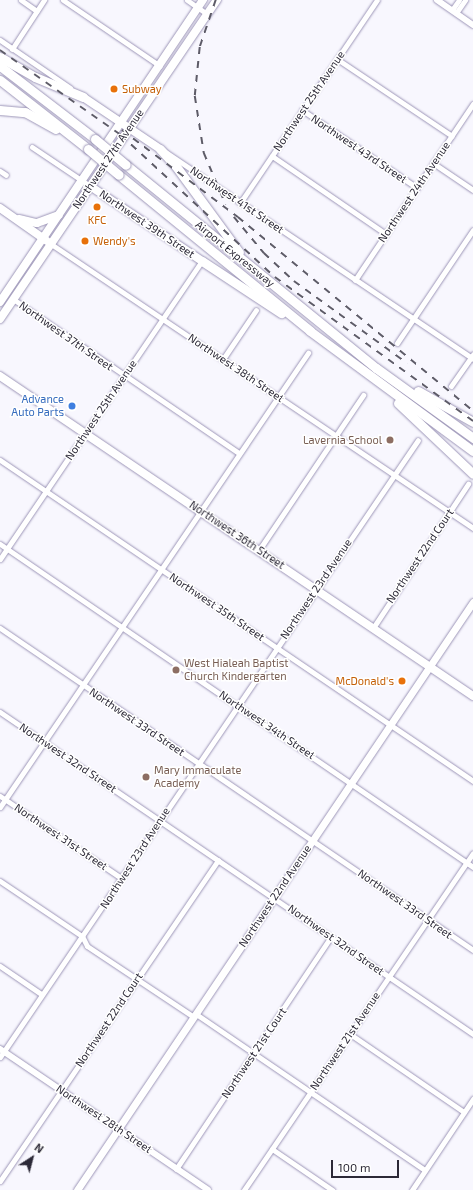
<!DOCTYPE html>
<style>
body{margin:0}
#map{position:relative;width:473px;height:1190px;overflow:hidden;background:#f8f7fe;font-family:"Exo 2",sans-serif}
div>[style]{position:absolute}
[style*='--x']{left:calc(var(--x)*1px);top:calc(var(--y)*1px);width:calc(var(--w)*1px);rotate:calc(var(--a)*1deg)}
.roads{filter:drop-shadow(0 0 1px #9d96b8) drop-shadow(0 0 1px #9d96b8)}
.minor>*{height:5px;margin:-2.5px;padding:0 2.5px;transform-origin:2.5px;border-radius:2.5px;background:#fff}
.tertiary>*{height:6px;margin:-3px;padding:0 3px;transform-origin:3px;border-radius:3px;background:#fff}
.secondary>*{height:7px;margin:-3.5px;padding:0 3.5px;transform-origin:3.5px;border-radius:3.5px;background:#fff}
.primary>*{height:8px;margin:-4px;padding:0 4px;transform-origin:4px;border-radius:4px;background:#fff}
.motorway>*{height:9px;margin:-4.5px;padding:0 4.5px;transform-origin:4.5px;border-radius:4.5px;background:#fff}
.rail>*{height:1.5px;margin-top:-0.75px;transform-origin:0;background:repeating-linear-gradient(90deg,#5d5b67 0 7px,transparent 0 14px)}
.bridges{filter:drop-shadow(0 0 1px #9d96b8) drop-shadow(0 0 1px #9d96b8)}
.motorway-bridge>*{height:9px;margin:-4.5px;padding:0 4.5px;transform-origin:4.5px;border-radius:4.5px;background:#fff}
.dots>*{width:11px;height:11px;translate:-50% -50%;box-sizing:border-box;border:2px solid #fff;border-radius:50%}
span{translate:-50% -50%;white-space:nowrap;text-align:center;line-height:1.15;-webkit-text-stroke:3px #fff;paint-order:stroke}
.food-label{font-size:11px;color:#c56008}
.left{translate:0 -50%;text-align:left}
.right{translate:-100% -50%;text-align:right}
.street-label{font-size:11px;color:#2c2937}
.shop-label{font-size:11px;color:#366cbe}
.education-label{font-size:11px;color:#785e54}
.north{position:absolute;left:12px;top:1138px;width:40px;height:40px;-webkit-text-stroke:3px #fff;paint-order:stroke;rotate:36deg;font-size:11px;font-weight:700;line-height:16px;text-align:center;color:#2c2937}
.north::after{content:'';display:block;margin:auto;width:14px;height:18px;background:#2c2937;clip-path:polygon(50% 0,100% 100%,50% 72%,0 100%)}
.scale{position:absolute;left:331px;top:1160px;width:68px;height:18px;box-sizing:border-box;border:2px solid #2c2937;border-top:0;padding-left:5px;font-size:12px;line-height:14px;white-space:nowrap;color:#2c2937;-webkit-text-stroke:3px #fff;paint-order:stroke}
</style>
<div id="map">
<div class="roads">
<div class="minor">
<div style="--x:21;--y:0;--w:19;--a:35"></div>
<div style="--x:63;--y:0;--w:117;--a:34.2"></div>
<div style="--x:187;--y:0;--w:24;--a:35"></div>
<div style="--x:452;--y:10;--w:12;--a:-55"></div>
<div style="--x:456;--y:13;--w:16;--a:-55"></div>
<div style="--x:0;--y:40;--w:85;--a:34.4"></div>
<div style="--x:12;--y:49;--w:59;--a:-56.9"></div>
<div style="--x:337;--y:59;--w:138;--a:33.8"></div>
<div style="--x:302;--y:110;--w:139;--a:34.1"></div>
<div style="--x:32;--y:147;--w:70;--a:33.9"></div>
<div style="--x:167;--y:153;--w:369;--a:33.9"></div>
<div style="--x:272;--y:156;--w:138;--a:34.4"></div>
<div style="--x:433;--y:163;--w:48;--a:34"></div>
<div style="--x:0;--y:171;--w:7;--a:34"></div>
<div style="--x:240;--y:203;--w:245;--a:-56"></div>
<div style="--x:51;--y:244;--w:509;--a:33.94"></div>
<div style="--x:355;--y:280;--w:212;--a:-56.2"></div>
<div style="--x:13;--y:299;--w:273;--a:34.3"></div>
<div style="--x:397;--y:343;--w:136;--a:-56.1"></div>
<div style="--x:223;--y:359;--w:59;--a:-56"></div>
<div style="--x:451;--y:386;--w:39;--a:-55"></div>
<div style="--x:0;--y:460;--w:572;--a:34.16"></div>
<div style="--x:0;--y:544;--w:573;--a:34.33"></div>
<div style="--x:259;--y:550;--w:187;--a:-56.1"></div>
<div style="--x:0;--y:559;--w:360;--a:-55.9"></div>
<div style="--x:0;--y:628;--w:572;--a:34.25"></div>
<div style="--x:373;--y:628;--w:173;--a:-56.6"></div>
<div style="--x:0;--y:712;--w:572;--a:34.25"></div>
<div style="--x:0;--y:796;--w:146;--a:34.1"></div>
<div style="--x:0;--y:807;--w:549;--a:-55.85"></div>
<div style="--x:0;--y:881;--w:99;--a:33.9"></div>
<div style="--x:82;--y:936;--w:11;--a:63"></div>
<div style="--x:87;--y:946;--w:128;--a:33.6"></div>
<div style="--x:0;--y:966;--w:50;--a:34.3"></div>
<div style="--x:196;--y:1014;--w:277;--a:34.3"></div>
<div style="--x:350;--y:1034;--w:138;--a:34.4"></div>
<div style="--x:0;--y:1057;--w:745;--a:-55.88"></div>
<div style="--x:272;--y:1149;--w:73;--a:34.3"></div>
<div style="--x:176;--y:1169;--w:279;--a:-56.3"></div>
<div style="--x:0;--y:1181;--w:388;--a:-55.8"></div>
<div style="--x:244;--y:1190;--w:407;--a:-55.8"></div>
<div style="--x:412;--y:1190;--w:110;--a:-56.2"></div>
</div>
<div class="tertiary">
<div style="--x:437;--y:0;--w:44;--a:34.8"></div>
<div style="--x:0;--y:1049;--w:251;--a:34.1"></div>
</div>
<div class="secondary">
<div style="--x:77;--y:1190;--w:709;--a:-56.04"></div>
</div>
<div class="primary">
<div style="--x:83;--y:97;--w:93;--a:34"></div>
<div style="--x:90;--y:186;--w:135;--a:33.8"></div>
<div style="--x:0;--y:208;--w:57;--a:35.1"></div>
<div style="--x:19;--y:219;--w:18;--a:13"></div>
<div style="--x:37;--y:223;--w:23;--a:-20"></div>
<div style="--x:0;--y:302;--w:364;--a:-56.1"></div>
<div style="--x:0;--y:319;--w:386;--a:-55.8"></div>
<div style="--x:0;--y:376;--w:571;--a:34.08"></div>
</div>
<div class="motorway">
<div style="--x:0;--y:57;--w:40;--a:29.7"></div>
<div style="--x:35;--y:77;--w:52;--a:22.6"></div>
<div style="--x:0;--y:66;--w:120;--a:37.5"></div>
<div style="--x:0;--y:80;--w:112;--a:38.1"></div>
<div style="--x:0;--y:110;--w:25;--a:5"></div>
<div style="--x:25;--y:112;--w:35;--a:29"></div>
<div style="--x:160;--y:149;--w:22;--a:47"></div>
<div style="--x:175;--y:165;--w:108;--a:53.7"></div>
<div style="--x:126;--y:165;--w:322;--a:39.1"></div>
<div style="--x:376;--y:368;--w:120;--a:35.8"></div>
<div style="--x:119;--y:175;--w:247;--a:39.2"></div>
<div style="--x:310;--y:331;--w:202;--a:36.4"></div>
<div style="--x:202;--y:261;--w:95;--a:33.4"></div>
<div style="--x:418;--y:391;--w:63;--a:29.4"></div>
<div style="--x:398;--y:403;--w:103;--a:43.4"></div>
</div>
</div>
<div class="rail">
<div style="--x:216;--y:0;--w:50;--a:108.8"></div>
<div style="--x:200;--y:47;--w:49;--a:95.8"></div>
<div style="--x:195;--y:96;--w:58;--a:81"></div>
<div style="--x:204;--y:153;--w:56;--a:67.1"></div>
<div style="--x:0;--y:50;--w:148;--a:35.1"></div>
<div style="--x:121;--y:135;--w:209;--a:42.7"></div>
<div style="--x:275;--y:277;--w:245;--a:36"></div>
<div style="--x:122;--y:130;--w:145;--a:36.9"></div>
<div style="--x:238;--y:217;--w:305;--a:39.5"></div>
<div style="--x:234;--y:217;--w:47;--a:50.2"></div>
<div style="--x:264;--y:253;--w:41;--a:43"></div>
<div style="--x:294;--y:281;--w:140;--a:36"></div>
</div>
<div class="bridges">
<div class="motorway-bridge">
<div style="--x:95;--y:139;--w:40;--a:40"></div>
<div style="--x:88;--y:149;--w:40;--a:40"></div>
</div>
</div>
<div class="dots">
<div style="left:114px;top:89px;background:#e8710a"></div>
<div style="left:97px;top:207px;background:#e8710a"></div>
<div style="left:85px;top:241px;background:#e8710a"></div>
<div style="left:72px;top:406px;background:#3f7fe0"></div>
<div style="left:390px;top:440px;background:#8d6e63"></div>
<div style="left:176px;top:670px;background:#8d6e63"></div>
<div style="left:402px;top:681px;background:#e8710a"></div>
<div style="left:146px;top:777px;background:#8d6e63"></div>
</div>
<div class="food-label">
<span class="left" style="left:122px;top:89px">Subway</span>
<span style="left:97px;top:220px">KFC</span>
<span class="left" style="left:93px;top:241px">Wendy's</span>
<span class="right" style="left:394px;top:681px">McDonald's</span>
</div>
<div class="street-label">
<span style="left:309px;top:101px;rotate:-56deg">Northwest 25th Avenue</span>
<span style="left:359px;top:149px;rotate:34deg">Northwest 43rd Street</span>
<span style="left:108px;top:159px;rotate:-56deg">Northwest 27th Avenue</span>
<span style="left:414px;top:192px;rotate:-56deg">Northwest 24th Avenue</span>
<span style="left:237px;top:200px;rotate:34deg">Northwest 41st Street</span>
<span style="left:147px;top:224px;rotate:34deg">Northwest 39th Street</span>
<span style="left:235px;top:254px;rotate:39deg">Airport Expressway</span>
<span style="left:66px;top:336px;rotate:35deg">Northwest 37th Street</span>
<span style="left:236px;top:368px;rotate:34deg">Northwest 38th Street</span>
<span style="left:101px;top:410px;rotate:-56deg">Northwest 25th Avenue</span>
<span style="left:237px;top:535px;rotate:34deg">Northwest 36th Street</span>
<span style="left:420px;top:556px;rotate:-56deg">Northwest 22nd Court</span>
<span style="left:316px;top:589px;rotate:-56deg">Northwest 23rd Avenue</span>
<span style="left:217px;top:607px;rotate:34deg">Northwest 35th Street</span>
<span style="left:137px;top:722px;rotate:34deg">Northwest 33rd Street</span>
<span style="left:267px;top:725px;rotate:34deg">Northwest 34th Street</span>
<span style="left:68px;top:758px;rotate:34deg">Northwest 32nd Street</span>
<span style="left:61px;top:837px;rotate:34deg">Northwest 31st Street</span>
<span style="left:135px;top:858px;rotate:-57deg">Northwest 23rd Avenue</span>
<span style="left:275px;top:896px;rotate:-56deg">Northwest 22nd Avenue</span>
<span style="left:405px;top:904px;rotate:35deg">Northwest 33rd Street</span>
<span style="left:336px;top:940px;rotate:35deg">Northwest 32nd Street</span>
<span style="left:109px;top:1020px;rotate:-56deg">Northwest 22nd Court</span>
<span style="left:345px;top:1041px;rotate:-56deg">Northwest 21st Avenue</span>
<span style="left:254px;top:1053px;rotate:-56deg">Northwest 21st Court</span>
<span style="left:104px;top:1119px;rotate:34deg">Northwest 28th Street</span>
</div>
<div class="shop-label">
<span class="right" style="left:64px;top:406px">Advance<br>Auto Parts</span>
</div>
<div class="education-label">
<span class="right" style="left:382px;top:440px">Lavernia School</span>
<span class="left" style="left:184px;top:670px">West Hialeah Baptist<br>Church Kindergarten</span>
<span class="left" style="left:154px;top:777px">Mary Immaculate<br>Academy</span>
</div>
<div class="north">N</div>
<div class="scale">100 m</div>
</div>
